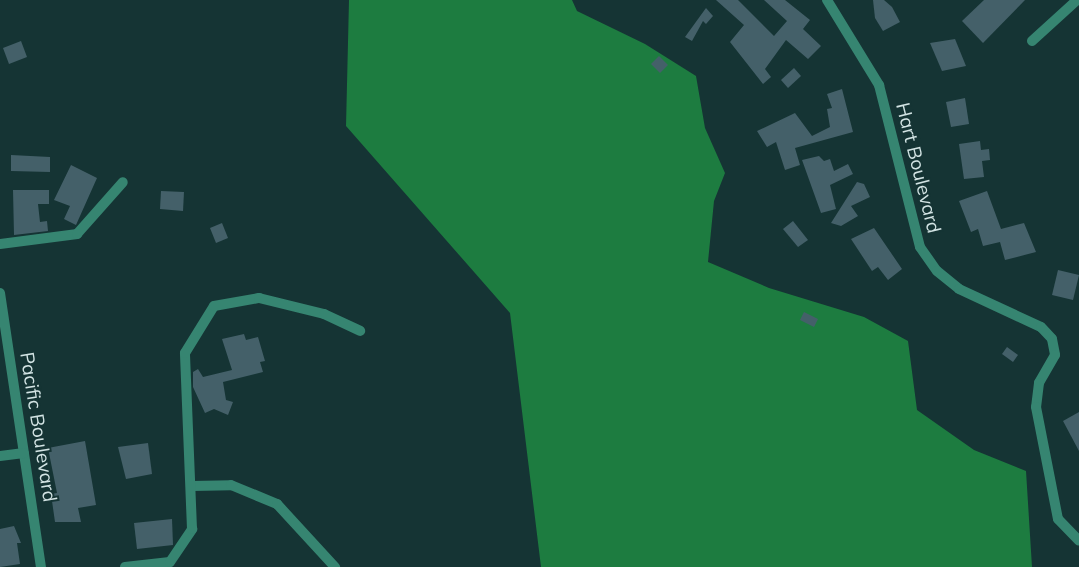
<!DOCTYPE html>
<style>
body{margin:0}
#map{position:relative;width:1079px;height:567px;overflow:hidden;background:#153434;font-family:Mulish,sans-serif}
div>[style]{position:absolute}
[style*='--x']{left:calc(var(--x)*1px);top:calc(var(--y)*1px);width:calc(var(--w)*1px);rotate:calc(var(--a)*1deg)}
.forest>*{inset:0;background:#1d7c40}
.building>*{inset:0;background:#446069}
.minor>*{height:10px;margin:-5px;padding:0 5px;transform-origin:5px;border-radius:5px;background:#368571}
span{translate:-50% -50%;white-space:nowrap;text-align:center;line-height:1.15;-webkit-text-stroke:4px #153434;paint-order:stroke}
.street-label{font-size:19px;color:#d3e4e4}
</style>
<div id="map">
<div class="forest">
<div style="clip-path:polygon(349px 0,572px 0,577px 11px,645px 44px,696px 76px,705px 128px,725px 173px,714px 201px,708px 262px,769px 288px,864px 317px,908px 341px,917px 410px,974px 450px,1026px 471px,1032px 567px,541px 567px,510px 313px,346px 126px)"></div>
</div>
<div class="building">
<div style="clip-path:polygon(716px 0,738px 0,774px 36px,787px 21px,764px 0,785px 0,810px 20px,803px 29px,821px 46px,808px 59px,786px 40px,765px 69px,771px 77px,763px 84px,730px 42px,744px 25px)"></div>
<div style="clip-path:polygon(873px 0,884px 0,892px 7px,900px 22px,883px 31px,875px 18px)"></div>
<div style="clip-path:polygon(984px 0,1025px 0,983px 43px,962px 21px)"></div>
<div style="clip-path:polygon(706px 8px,713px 16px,706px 24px,703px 21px,692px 41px,685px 37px)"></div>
<div style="clip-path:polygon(955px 39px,966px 66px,942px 71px,930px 43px)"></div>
<div style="clip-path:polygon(21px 41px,27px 57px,9px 64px,3px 48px)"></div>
<div style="clip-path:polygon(659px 56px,668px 65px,660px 73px,651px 64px)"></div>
<div style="clip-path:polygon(794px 68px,801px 76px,788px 88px,781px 80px)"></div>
<div style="clip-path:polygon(842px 89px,853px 132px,795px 148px,800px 165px,785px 170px,776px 142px,767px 147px,757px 131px,795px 113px,812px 136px,830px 127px,827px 109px,832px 108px,827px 94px)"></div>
<div style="clip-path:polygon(965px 98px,969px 124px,951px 127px,946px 102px)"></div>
<div style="clip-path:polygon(980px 141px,981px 150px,989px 149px,990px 160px,982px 161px,984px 177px,964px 179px,959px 144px)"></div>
<div style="clip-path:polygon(11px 155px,50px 157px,50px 172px,11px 171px)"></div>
<div style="clip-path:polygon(819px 156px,824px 161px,830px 159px,834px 171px,848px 164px,853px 174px,830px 185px,836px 209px,821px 213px,802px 160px)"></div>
<div style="clip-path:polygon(71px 165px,97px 178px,76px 225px,64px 219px,70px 206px,54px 200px)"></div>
<div style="clip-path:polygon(857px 182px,864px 184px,870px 197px,851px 206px,858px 216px,841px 226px,831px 223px)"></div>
<div style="clip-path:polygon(13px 190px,49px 190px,49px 204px,38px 204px,40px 222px,47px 221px,48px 231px,14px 235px)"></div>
<div style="clip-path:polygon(161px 191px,184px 192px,183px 211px,160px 209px)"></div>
<div style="clip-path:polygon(987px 191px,1001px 229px,1024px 223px,1036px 252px,1005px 260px,1000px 242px,983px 246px,978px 229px,971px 232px,959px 201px)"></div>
<div style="clip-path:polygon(793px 221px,808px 240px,798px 247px,783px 229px)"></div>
<div style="clip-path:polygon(222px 223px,228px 238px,216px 243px,210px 228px)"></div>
<div style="clip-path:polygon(874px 228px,902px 269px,888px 280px,878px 267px,872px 271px,851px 239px)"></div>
<div style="clip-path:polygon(1058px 270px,1079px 275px,1073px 300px,1052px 295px)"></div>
<div style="clip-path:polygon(804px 312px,818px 319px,814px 327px,800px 320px)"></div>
<div style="clip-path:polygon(244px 334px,246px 340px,258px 337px,265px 361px,260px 362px,263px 372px,223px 382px,226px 400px,233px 402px,228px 415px,214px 409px,205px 413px,193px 387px,193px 372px,198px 369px,203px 377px,232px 370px,222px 339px)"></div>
<div style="clip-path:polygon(1007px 347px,1018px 355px,1013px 362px,1002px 354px)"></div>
<div style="clip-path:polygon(1079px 412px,1079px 451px,1063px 421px)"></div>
<div style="clip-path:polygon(85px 441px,96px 505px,78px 508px,81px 522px,55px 522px,51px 494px,57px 493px,48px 448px)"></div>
<div style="clip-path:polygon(148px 443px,152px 474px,126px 479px,118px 447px)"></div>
<div style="clip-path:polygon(172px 519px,173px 545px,137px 549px,134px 523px)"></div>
<div style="clip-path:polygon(14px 526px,21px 543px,17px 543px,20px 564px,0 567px,0 529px)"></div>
</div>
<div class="minor">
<div style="--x:827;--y:0;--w:100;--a:58.5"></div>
<div style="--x:879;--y:85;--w:167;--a:75.8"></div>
<div style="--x:920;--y:247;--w:29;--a:55"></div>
<div style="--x:937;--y:271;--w:28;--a:39"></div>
<div style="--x:959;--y:289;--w:90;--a:24.9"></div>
<div style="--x:1041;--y:327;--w:16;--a:47"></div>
<div style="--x:1052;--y:339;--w:16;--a:79"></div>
<div style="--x:1055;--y:355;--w:32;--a:120"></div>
<div style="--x:1039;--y:383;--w:24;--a:97"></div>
<div style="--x:1036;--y:407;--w:114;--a:78.9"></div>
<div style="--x:1058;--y:519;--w:30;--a:46"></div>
<div style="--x:1032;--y:41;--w:61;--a:-42.3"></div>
<div style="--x:0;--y:244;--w:78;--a:-7.4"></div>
<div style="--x:77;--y:234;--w:69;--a:-48.5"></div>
<div style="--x:0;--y:293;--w:277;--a:81.5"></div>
<div style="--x:0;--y:456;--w:24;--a:-7"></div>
<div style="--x:192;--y:486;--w:39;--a:-1"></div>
<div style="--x:231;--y:485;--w:50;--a:22.4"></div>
<div style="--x:277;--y:504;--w:86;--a:47.4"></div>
<div style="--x:125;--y:567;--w:45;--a:-6.3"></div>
<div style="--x:170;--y:562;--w:40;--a:-56"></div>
<div style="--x:192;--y:529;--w:176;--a:-92.3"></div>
<div style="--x:185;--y:353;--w:55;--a:-58.3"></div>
<div style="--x:214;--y:306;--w:46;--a:-10.1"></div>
<div style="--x:259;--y:298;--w:67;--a:13.8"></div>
<div style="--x:324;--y:314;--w:40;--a:25"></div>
</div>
<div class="street-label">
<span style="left:918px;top:168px;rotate:76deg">Hart Boulevard</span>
<span style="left:38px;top:427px;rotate:81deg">Pacific Boulevard</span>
</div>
</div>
